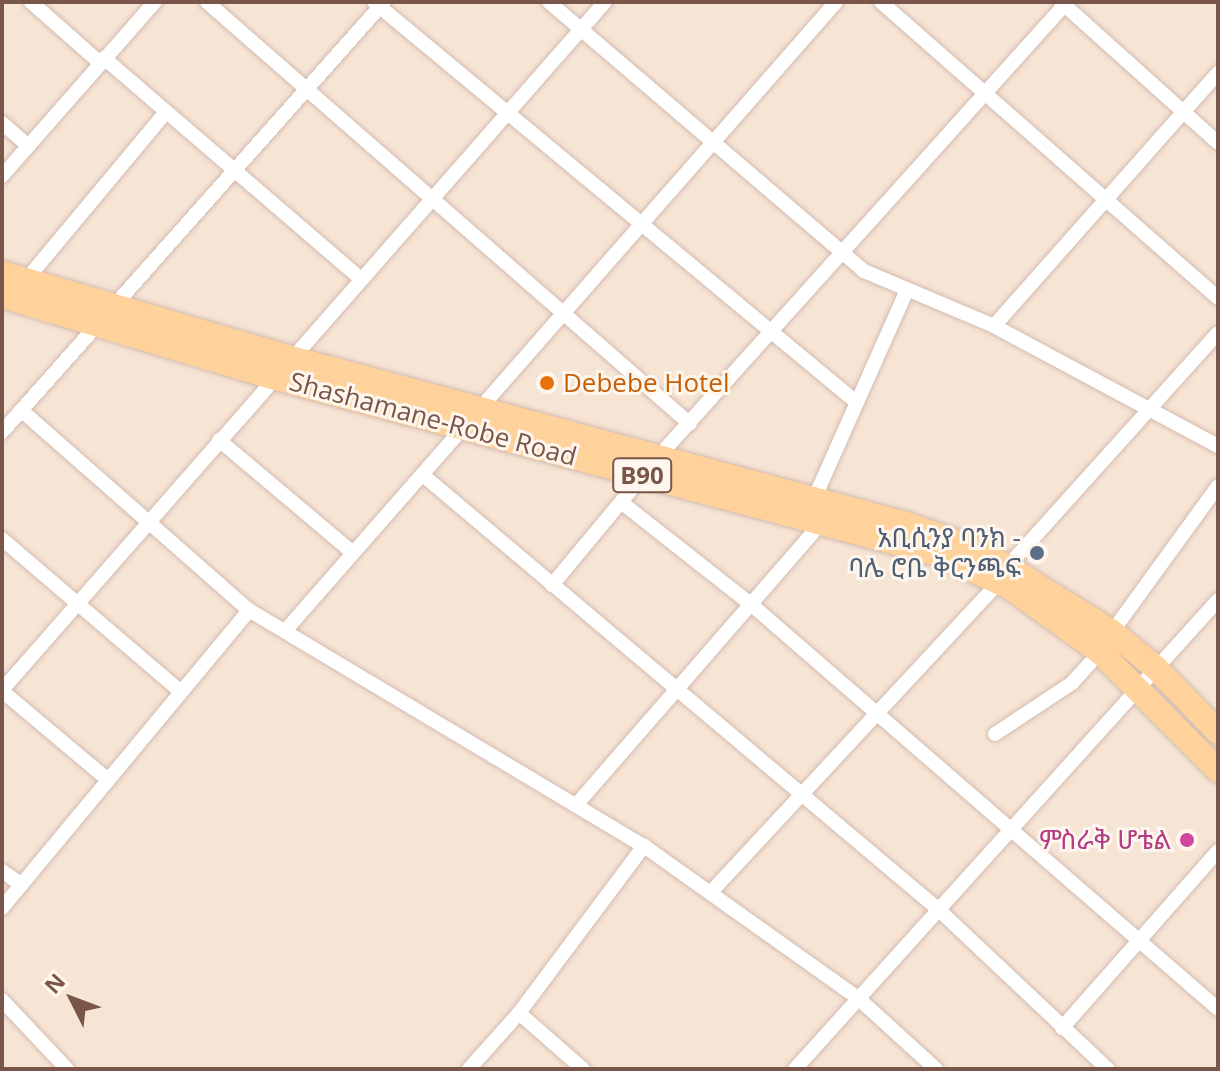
<!DOCTYPE html>
<meta charset="utf-8">
<style>
body{margin:0}
#map{position:relative;width:1220px;height:1071px;overflow:hidden;background:#fef3e7;font-family:"Open Sans","Noto Sans Ethiopic",sans-serif}
div>[style]{position:absolute}
[style*='--x']{left:calc(var(--x)*1px);top:calc(var(--y)*1px);width:calc(var(--w)*1px);rotate:calc(var(--a)*1deg)}
.residential>*{inset:0;background:#f6e4d5}
.roads{filter:drop-shadow(0 0 2px #d3bbae) drop-shadow(0 0 2px #d3bbae)}
.minor>*{height:14px;margin:-7px;padding:0 7px;transform-origin:7px;border-radius:7px;background:#fff}
.primary>*{height:24px;margin:-12px;padding:0 12px;transform-origin:12px;border-radius:12px;background:#ffd29c}
.dots>*{width:22px;height:22px;translate:-50% -50%;box-sizing:border-box;border:4px solid #fff7ee;border-radius:50%}
span{translate:-50% -50%;white-space:nowrap;text-align:center;line-height:1.15;-webkit-text-stroke:6px #fff7ee;paint-order:stroke}
.shield-label span{padding:2px 6px;background:#fff7ee;border:2px solid;border-radius:6px;-webkit-text-stroke-width:0}
.shield-label{font-size:24px;color:#795649;font-weight:700}
.food-label{font-size:26px;color:#c56008}
.left{translate:0 -50%;text-align:left}
.street-label{font-size:26px;color:#795649}
.service-label{font-size:26px;color:#4e5e75}
.right{translate:-100% -50%;text-align:right}
.hotel-label{font-size:26px;color:#b23c85}
.frame{position:absolute;inset:0;border:4px solid #795649;pointer-events:none}
.north{position:absolute;left:32px;top:959px;width:80px;height:80px;-webkit-text-stroke:6px #fff7ee;paint-order:stroke;rotate:312deg;font-size:22px;font-weight:700;line-height:32px;text-align:center;color:#795649}
.north::after{content:'';display:block;margin:auto;width:28px;height:36px;background:#795649;clip-path:polygon(50% 0,100% 100%,50% 72%,0 100%)}
</style>
<div id="map">
<div class="residential">
<div style="clip-path:polygon(2px 2px,1218px 2px,1218px 1069px,2px 1069px)"></div>
</div>
<div class="roads">
<div class="minor">
<div style="--x:31;--y:2;--w:92;--a:41.5"></div>
<div style="--x:207;--y:2;--w:641;--a:41.14"></div>
<div style="--x:374;--y:2;--w:625;--a:39.68"></div>
<div style="--x:549;--y:2;--w:414;--a:40.5"></div>
<div style="--x:864;--y:271;--w:141;--a:22.9"></div>
<div style="--x:994;--y:326;--w:254;--a:28.2"></div>
<div style="--x:881;--y:2;--w:449;--a:41.3"></div>
<div style="--x:1061;--y:2;--w:211;--a:41.9"></div>
<div style="--x:104;--y:58;--w:338;--a:40.7"></div>
<div style="--x:2;--y:123;--w:35;--a:41"></div>
<div style="--x:2;--y:176;--w:232;--a:-48.7"></div>
<div style="--x:26;--y:280;--w:219;--a:-50.2"></div>
<div style="--x:994;--y:326;--w:338;--a:-48.5"></div>
<div style="--x:21;--y:410;--w:303;--a:41.3"></div>
<div style="--x:249;--y:610;--w:460;--a:30.9"></div>
<div style="--x:644;--y:846;--w:264;--a:35.4"></div>
<div style="--x:859;--y:999;--w:104;--a:42.3"></div>
<div style="--x:2;--y:432;--w:575;--a:-48.38"></div>
<div style="--x:219;--y:440;--w:174;--a:40.1"></div>
<div style="--x:424;--y:476;--w:673;--a:40.12"></div>
<div style="--x:939;--y:910;--w:232;--a:43.3"></div>
<div style="--x:814;--y:499;--w:227;--a:-66"></div>
<div style="--x:621;--y:502;--w:168;--a:38.2"></div>
<div style="--x:753;--y:606;--w:615;--a:40.91"></div>
<div style="--x:2;--y:539;--w:234;--a:40.5"></div>
<div style="--x:1009;--y:565;--w:312;--a:-48"></div>
<div style="--x:552;--y:585;--w:168;--a:-50.3"></div>
<div style="--x:659;--y:456;--w:610;--a:-48.05"></div>
<div style="--x:285;--y:631;--w:836;--a:-48.78"></div>
<div style="--x:1112;--y:632;--w:180;--a:-54"></div>
<div style="--x:2;--y:690;--w:915;--a:-48.77"></div>
<div style="--x:2;--y:691;--w:138;--a:40"></div>
<div style="--x:995;--y:734;--w:92;--a:-33.5"></div>
<div style="--x:1072;--y:683;--w:42;--a:-47.9"></div>
<div style="--x:577;--y:804;--w:374;--a:-49"></div>
<div style="--x:2;--y:871;--w:24;--a:35"></div>
<div style="--x:711;--y:892;--w:425;--a:-47.1"></div>
<div style="--x:2;--y:908;--w:387;--a:-50.3"></div>
<div style="--x:2;--y:1000;--w:95;--a:46.7"></div>
<div style="--x:519;--y:1013;--w:85;--a:41.2"></div>
<div style="--x:1062;--y:1028;--w:236;--a:-48.6"></div>
<div style="--x:469;--y:1069;--w:75;--a:-48.2"></div>
<div style="--x:519;--y:1013;--w:209;--a:-53.2"></div>
<div style="--x:795;--y:1069;--w:632;--a:-47.95"></div>
</div>
<div class="primary">
<div style="--x:2;--y:273;--w:301;--a:16.4"></div>
<div style="--x:291;--y:358;--w:637;--a:15.11"></div>
<div style="--x:906;--y:524;--w:78;--a:19.4"></div>
<div style="--x:980;--y:550;--w:155;--a:31.8"></div>
<div style="--x:1112;--y:632;--w:57;--a:39.3"></div>
<div style="--x:1156;--y:668;--w:89;--a:45.9"></div>
<div style="--x:2;--y:296;--w:282;--a:16.7"></div>
<div style="--x:272;--y:377;--w:689;--a:14.88"></div>
<div style="--x:938;--y:554;--w:81;--a:25"></div>
<div style="--x:1011;--y:588;--w:110;--a:35.7"></div>
<div style="--x:1100;--y:652;--w:167;--a:45"></div>
</div>
</div>
<div class="dots">
<div style="left:547px;top:383px;background:#e8710a"></div>
<div style="left:1037px;top:553px;background:#5c6f8a"></div>
<div style="left:1187px;top:840px;background:#d1479c"></div>
</div>
<div class="shield-label">
<span style="left:642px;top:475px">B90</span>
</div>
<div class="food-label">
<span class="left" style="left:563px;top:383px">Debebe Hotel</span>
</div>
<div class="street-label">
<span style="left:433px;top:419px;rotate:15deg">Shashamane-Robe Road</span>
</div>
<div class="service-label">
<span class="right" style="left:1021px;top:553px">አቢሲንያ ባንክ -<br>ባሌ ሮቤ ቅርንጫፍ</span>
</div>
<div class="hotel-label">
<span class="right" style="left:1171px;top:840px">ምስራቅ ሆቴል</span>
</div>
<div class="frame"></div>
<div class="north">N</div>
</div>
